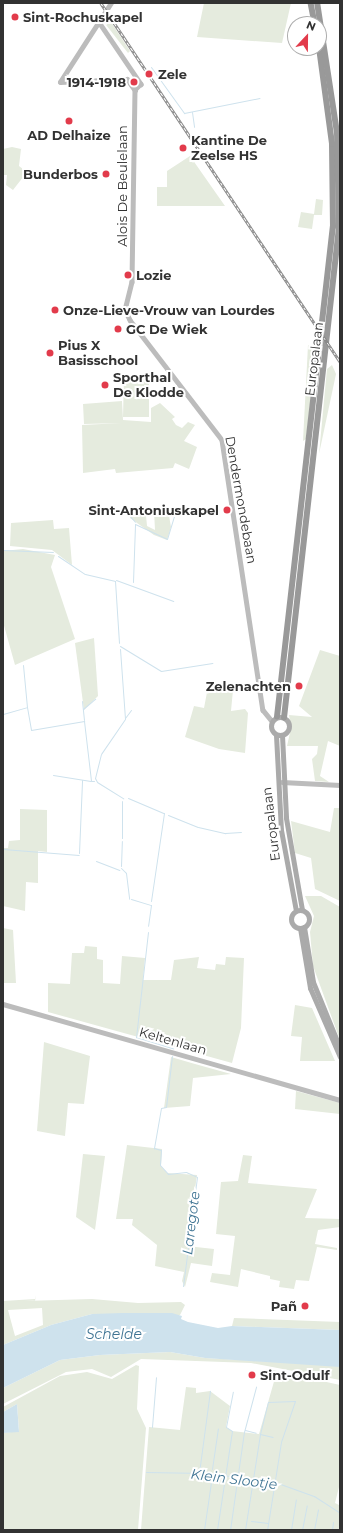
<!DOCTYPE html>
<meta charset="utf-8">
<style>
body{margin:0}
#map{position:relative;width:343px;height:1533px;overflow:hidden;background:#fff;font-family:Montserrat,sans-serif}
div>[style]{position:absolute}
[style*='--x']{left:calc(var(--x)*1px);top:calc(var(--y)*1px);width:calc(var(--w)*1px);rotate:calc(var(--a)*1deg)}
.green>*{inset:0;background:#e5ebde}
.water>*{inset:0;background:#cee2ed}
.stream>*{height:1px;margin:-0.5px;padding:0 0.5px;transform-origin:0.5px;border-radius:0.5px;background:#cee2ed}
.secondary>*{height:4.5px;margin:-2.25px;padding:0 2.25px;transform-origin:2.25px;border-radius:2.25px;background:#bcbcbc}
.primary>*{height:5px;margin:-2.5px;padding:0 2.5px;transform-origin:2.5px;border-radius:2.5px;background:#aaa}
.primary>.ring{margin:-2.5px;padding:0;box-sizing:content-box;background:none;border:5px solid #aaa;border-radius:50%}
.highway>*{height:5.5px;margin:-2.75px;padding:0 2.75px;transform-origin:2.75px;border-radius:2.75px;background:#999}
.rail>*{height:2.5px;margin-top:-1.25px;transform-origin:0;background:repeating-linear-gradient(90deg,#fff 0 3px,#878787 0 6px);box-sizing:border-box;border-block:1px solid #878787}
.dots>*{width:11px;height:11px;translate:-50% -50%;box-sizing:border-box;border:2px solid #fff;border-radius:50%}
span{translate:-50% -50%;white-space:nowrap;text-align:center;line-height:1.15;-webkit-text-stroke:4px #fff;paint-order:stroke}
.poi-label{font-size:13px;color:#323232;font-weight:700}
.left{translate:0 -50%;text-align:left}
.right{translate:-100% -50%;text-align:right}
.street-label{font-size:13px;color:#323232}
.water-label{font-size:14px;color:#407594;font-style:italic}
.frame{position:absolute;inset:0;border:4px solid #323232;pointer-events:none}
.north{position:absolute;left:287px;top:16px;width:40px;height:40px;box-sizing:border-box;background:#fff;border:1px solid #adadad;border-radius:50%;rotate:22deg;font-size:11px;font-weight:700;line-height:16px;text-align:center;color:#323232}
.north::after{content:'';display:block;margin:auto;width:14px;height:18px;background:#e23b4b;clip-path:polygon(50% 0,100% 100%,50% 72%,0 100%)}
</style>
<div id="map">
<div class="green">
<div style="clip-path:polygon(204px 3px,291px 3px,282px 43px,197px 37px)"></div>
<div style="clip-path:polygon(107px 16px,130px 51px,128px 53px,103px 21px)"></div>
<div style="clip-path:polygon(157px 103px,190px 156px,225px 206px,157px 206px,157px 187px,167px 187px,167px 171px,190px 156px)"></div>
<div style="clip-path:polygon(12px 147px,21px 149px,19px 166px,27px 172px,13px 190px,6px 185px,7px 175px,3px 175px,3px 149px)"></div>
<div style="clip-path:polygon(316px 199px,323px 200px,322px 215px,314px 215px,312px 229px,298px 227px,301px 212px,314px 214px)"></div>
<div style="clip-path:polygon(308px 345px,316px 346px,316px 352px,306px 439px,303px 441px)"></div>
<div style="clip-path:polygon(332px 365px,336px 374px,319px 454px,327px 369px)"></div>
<div style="clip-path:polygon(124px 376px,149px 376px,149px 417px,123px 417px)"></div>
<div style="clip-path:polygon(122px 401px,123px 420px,151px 422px,151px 408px,160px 403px,175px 417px,172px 419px,176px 425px,182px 428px,188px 422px,195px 425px,184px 441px,197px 447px,189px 469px,175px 463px,173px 468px,116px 473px,115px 469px,83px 473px,82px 425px,122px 423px,84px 424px,83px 404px)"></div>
<div style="clip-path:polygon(168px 510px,171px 527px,167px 540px,154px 535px,130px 518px,132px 513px,146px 515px,147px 526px,155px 530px,154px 511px)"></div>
<div style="clip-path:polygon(53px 520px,54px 529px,69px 528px,72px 565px,52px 550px,10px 546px,11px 523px)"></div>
<div style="clip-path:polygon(23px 549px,55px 555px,51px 567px,75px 639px,15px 665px,3px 622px,3px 551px)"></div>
<div style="clip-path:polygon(94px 638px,98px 696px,84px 710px,75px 643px)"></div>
<div style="clip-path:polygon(320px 650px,340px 656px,340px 746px,328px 741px,320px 776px,329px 782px,315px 781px,312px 759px,317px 754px,318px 746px,287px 746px,291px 728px,289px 715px,312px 717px,299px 706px)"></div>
<div style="clip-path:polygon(208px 687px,233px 690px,231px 711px,245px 709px,248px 713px,245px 753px,219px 749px,185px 737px,194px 706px,204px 708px)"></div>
<div style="clip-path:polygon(334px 808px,340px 808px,340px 901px,315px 889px,311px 858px,295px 853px,291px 821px,330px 832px)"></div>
<div style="clip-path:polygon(20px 809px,47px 810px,47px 852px,38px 851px,38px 883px,26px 882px,25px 911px,3px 906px,3px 848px,8px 848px,9px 841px,20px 840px)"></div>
<div style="clip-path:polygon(305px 896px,321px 896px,340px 907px,340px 1040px,313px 966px,310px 932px,314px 916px)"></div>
<div style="clip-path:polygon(3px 928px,13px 930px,16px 983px,3px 983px)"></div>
<div style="clip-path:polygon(85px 946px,97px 947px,97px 959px,103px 960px,103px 983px,120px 984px,122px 956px,145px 958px,143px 980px,171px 980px,174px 960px,199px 957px,197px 968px,215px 970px,216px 964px,225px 965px,226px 957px,244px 958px,241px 1028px,232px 1063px,48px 1012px,48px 983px,70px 984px,72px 953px,84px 953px)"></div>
<div style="clip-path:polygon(295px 1005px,312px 1008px,335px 1061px,300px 1061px,302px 1037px,291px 1036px)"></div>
<div style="clip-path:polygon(44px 1042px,90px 1056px,84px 1104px,68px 1103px,65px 1136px,37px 1131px)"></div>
<div style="clip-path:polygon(171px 1057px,195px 1064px,231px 1074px,193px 1078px,190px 1106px,164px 1108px)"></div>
<div style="clip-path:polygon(296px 1091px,340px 1103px,340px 1114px,295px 1109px)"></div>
<div style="clip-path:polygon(127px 1145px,162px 1149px,161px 1166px,167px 1173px,197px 1175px,187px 1246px,214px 1249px,212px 1266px,191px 1263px,185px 1287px,182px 1281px,184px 1272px,155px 1266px,157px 1245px,132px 1225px,133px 1219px,116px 1219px)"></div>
<div style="clip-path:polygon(83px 1154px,105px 1156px,95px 1230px,76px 1217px)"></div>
<div style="clip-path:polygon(243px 1155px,252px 1156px,248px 1183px,317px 1189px,305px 1218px,340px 1219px,340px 1227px,318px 1230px,315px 1244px,337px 1248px,337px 1250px,317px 1247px,309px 1281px,296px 1280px,294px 1289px,279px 1287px,280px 1281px,270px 1279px,270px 1276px,241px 1269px,238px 1287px,210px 1282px,212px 1273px,230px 1275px,235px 1236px,216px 1234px,221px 1182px,238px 1181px)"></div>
<div style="clip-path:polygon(evenodd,36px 1295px,35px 1301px,24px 1301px,92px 1299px,138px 1303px,181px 1302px,185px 1305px,180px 1315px,92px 1314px,51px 1325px,3px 1345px,3px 1301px,35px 1299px,36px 1295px,42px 1308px,43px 1325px,15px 1336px,8px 1310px,42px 1308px)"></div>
<div style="clip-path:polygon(234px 1318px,340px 1322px,340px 1330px,232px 1326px)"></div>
<div style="clip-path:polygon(170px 1352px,205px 1358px,335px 1365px,340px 1367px,340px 1380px,251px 1363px,141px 1359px,111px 1377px,92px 1369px,66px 1372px,3px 1404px,3px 1388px,60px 1360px,100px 1355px)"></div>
<div style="clip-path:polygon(136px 1365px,139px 1366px,137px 1409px,146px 1428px,138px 1530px,3px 1530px,3px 1433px,19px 1431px,17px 1404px,3px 1412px,3px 1407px,60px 1376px,87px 1372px,112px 1379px)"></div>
<div style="clip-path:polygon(268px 1369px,340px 1385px,340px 1483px,335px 1503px,339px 1505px,340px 1501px,340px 1530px,141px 1530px,149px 1427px,180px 1430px,186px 1387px,196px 1388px,196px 1393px,210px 1391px,230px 1406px,226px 1427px,232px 1431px,259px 1434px,275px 1378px,263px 1374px,263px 1370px)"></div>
</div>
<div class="water">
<div style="clip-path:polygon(122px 1313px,172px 1313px,182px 1316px,181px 1319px,188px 1322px,218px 1328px,232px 1326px,340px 1330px,340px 1367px,205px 1358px,170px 1352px,100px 1355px,60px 1360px,3px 1388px,3px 1345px,51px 1325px,92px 1314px)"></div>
<div style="clip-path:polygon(17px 1404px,19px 1432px,3px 1433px,3px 1412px)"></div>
</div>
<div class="stream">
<div style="--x:151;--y:67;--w:57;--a:54.3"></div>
<div style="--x:184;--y:113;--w:77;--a:-11.2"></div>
<div style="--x:192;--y:112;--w:15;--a:82"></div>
<div style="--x:129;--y:515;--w:9;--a:49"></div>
<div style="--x:3;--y:550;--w:50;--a:2.3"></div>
<div style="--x:58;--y:556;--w:32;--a:34"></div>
<div style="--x:85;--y:574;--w:31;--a:13"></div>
<div style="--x:115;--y:581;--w:62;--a:86.3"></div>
<div style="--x:116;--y:580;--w:61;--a:20.2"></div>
<div style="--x:133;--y:582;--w:58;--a:-88"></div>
<div style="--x:135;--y:524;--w:35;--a:25"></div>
<div style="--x:167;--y:539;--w:30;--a:-73"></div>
<div style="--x:120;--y:646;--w:48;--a:31.4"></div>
<div style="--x:161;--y:671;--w:52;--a:-8.9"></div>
<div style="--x:120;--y:649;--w:70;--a:85.9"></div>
<div style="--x:125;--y:719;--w:42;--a:124.4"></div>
<div style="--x:101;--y:754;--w:25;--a:104"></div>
<div style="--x:95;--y:778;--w:4;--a:63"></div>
<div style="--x:97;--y:782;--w:31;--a:32"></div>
<div style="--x:23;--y:665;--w:42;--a:84.6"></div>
<div style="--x:82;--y:701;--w:19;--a:84"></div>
<div style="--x:83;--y:709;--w:16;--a:-40"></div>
<div style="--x:3;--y:714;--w:25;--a:-16"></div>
<div style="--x:27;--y:707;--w:23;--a:80"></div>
<div style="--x:31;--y:730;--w:54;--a:-9.6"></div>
<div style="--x:84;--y:721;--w:60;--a:83.3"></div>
<div style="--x:91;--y:781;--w:3;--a:0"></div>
<div style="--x:125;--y:718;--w:10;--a:-53"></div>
<div style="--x:53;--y:775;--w:38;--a:9"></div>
<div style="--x:128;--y:798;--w:39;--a:23"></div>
<div style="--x:164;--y:813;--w:89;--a:98.4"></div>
<div style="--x:168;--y:815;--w:32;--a:22"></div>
<div style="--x:198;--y:827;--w:28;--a:13"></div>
<div style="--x:225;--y:833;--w:16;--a:-4"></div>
<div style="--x:122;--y:838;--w:37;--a:-90"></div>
<div style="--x:3;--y:849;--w:76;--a:4.5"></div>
<div style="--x:79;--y:853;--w:73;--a:-87.6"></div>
<div style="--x:96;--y:861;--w:25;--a:21"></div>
<div style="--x:121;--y:866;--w:25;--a:-88"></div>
<div style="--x:121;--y:868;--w:7;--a:45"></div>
<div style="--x:126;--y:873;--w:26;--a:83"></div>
<div style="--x:131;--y:899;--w:21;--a:17"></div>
<div style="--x:151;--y:905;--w:21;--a:98"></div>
<div style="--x:148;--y:932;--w:106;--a:96.5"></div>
<div style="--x:136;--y:1037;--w:39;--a:17"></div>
<div style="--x:172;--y:1056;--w:51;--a:96.7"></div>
<div style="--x:166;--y:1107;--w:5;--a:169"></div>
<div style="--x:161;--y:1108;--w:41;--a:99.9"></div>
<div style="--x:154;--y:1148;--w:7;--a:16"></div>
<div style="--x:161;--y:1150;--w:15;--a:94"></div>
<div style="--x:160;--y:1165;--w:12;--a:48"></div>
<div style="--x:168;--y:1174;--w:18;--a:-6"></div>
<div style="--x:186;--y:1172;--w:12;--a:24"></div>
<div style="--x:197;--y:1177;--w:110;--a:97.3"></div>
<div style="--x:152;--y:1427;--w:50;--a:-85.4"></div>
<div style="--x:245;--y:1430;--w:11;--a:15"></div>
<div style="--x:260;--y:1434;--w:33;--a:-76"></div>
<div style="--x:268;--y:1402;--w:27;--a:-2"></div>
<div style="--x:295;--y:1401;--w:43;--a:108.9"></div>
<div style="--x:281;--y:1442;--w:89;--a:99"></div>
<div style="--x:212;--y:1469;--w:41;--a:-81.7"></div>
<div style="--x:146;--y:1472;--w:58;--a:1"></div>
<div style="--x:204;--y:1473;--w:68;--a:6.7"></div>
<div style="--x:272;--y:1481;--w:45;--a:19.7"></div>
<div style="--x:314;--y:1496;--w:31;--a:33"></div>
<div style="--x:199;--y:1473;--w:83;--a:-82.4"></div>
<div style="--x:251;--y:1521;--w:17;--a:7"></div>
<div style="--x:204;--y:1530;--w:56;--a:-81.7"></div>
<div style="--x:217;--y:1530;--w:100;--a:-81.4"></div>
<div style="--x:232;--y:1431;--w:7;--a:-146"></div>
<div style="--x:226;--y:1427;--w:36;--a:-79"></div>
<div style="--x:230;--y:1530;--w:99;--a:-81.9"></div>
<div style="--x:244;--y:1432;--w:47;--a:-75.1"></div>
<div style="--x:245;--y:1530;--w:97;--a:-81.1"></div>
<div style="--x:260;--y:1434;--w:13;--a:13"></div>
<div style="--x:291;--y:1530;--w:31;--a:-81"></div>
<div style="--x:302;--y:1530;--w:25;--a:-79"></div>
<div style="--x:314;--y:1530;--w:21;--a:-79"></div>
<div style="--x:332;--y:1530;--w:8;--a:-83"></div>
</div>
<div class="secondary">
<div style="--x:99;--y:22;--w:75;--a:55.9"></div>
<div style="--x:141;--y:84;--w:8;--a:135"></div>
<div style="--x:127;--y:79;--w:14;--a:54"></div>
<div style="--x:60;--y:82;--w:94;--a:-57.2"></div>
<div style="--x:60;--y:82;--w:67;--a:-2.6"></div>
<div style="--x:135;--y:90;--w:192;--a:90.9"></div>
<div style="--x:132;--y:282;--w:29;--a:104"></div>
<div style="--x:125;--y:310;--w:11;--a:63"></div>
<div style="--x:130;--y:320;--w:151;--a:52.5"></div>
<div style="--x:222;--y:440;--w:273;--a:81.4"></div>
<div style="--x:263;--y:710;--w:14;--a:51"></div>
<div style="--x:282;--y:782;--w:58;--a:3"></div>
<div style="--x:3;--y:1004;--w:350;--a:15.9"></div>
</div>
<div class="primary">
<div class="ring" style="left:271px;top:717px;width:13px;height:13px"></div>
<div style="--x:276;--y:735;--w:95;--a:87"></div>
<div style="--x:281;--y:830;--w:82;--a:79.5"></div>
<div style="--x:282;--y:735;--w:83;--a:87.2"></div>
<div style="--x:286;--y:818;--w:93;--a:80.1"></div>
<div class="ring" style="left:291px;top:910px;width:13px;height:13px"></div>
<div style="--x:304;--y:927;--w:56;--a:80.7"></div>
<div style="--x:313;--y:982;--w:71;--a:67.8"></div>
<div style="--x:300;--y:928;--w:61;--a:80.5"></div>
<div style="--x:310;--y:988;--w:75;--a:66.5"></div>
</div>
<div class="highway">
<div style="--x:311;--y:3;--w:21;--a:79"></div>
<div style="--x:277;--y:717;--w:493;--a:-83.5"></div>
<div style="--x:333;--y:227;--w:83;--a:-90.7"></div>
<div style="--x:332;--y:144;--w:97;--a:-97.7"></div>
<div style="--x:284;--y:718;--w:493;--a:-83.6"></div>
<div style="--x:339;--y:228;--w:95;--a:-91.2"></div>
<div style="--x:337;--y:133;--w:132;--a:-98.7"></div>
</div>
<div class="rail">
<div style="--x:101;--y:3;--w:431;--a:56.3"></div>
</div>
<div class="dots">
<div style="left:15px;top:17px;background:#e23b4b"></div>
<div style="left:149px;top:74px;background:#e23b4b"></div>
<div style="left:134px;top:82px;background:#e23b4b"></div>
<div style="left:69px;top:121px;background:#e23b4b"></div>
<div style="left:183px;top:148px;background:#e23b4b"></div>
<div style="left:106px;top:174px;background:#e23b4b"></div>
<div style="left:128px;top:275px;background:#e23b4b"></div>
<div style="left:55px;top:310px;background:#e23b4b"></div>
<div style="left:118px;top:329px;background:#e23b4b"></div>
<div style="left:50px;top:353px;background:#e23b4b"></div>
<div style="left:105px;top:385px;background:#e23b4b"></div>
<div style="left:227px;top:510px;background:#e23b4b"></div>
<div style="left:299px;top:686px;background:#e23b4b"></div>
<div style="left:305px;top:1306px;background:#e23b4b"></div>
<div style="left:252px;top:1375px;background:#e23b4b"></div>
</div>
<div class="poi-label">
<span class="left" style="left:23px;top:17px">Sint-Rochuskapel</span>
<span class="left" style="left:158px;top:74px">Zele</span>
<span class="right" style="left:126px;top:82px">1914-1918</span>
<span style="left:69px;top:135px">AD Delhaize</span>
<span class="left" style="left:191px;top:148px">Kantine De<br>Zeelse HS</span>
<span class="right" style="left:98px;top:174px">Bunderbos</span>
<span class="left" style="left:136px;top:275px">Lozie</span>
<span class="left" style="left:63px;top:310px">Onze-Lieve-Vrouw van Lourdes</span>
<span class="left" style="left:126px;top:329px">GC De Wiek</span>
<span class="left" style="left:58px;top:353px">Pius X<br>Basisschool</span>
<span class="left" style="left:113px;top:385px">Sporthal<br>De Klodde</span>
<span class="right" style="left:219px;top:510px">Sint-Antoniuskapel</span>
<span class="right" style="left:291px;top:686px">Zelenachten</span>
<span class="right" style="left:297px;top:1306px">Pañ</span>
<span class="left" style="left:260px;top:1375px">Sint-Odulf</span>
</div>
<div class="street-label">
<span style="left:122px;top:186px;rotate:-90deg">Alois De Beulelaan</span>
<span style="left:314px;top:359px;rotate:-83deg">Europalaan</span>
<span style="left:241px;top:500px;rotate:80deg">Dendermondebaan</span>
<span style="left:271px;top:824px;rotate:-97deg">Europalaan</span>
<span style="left:173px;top:1041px;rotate:16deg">Keltenlaan</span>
</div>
<div class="water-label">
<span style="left:191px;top:1223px;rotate:-83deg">Laregote</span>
<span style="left:114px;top:1334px">Schelde</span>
<span style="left:234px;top:1479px;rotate:7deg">Klein Slootje</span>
</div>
<div class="frame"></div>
<div class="north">N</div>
</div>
